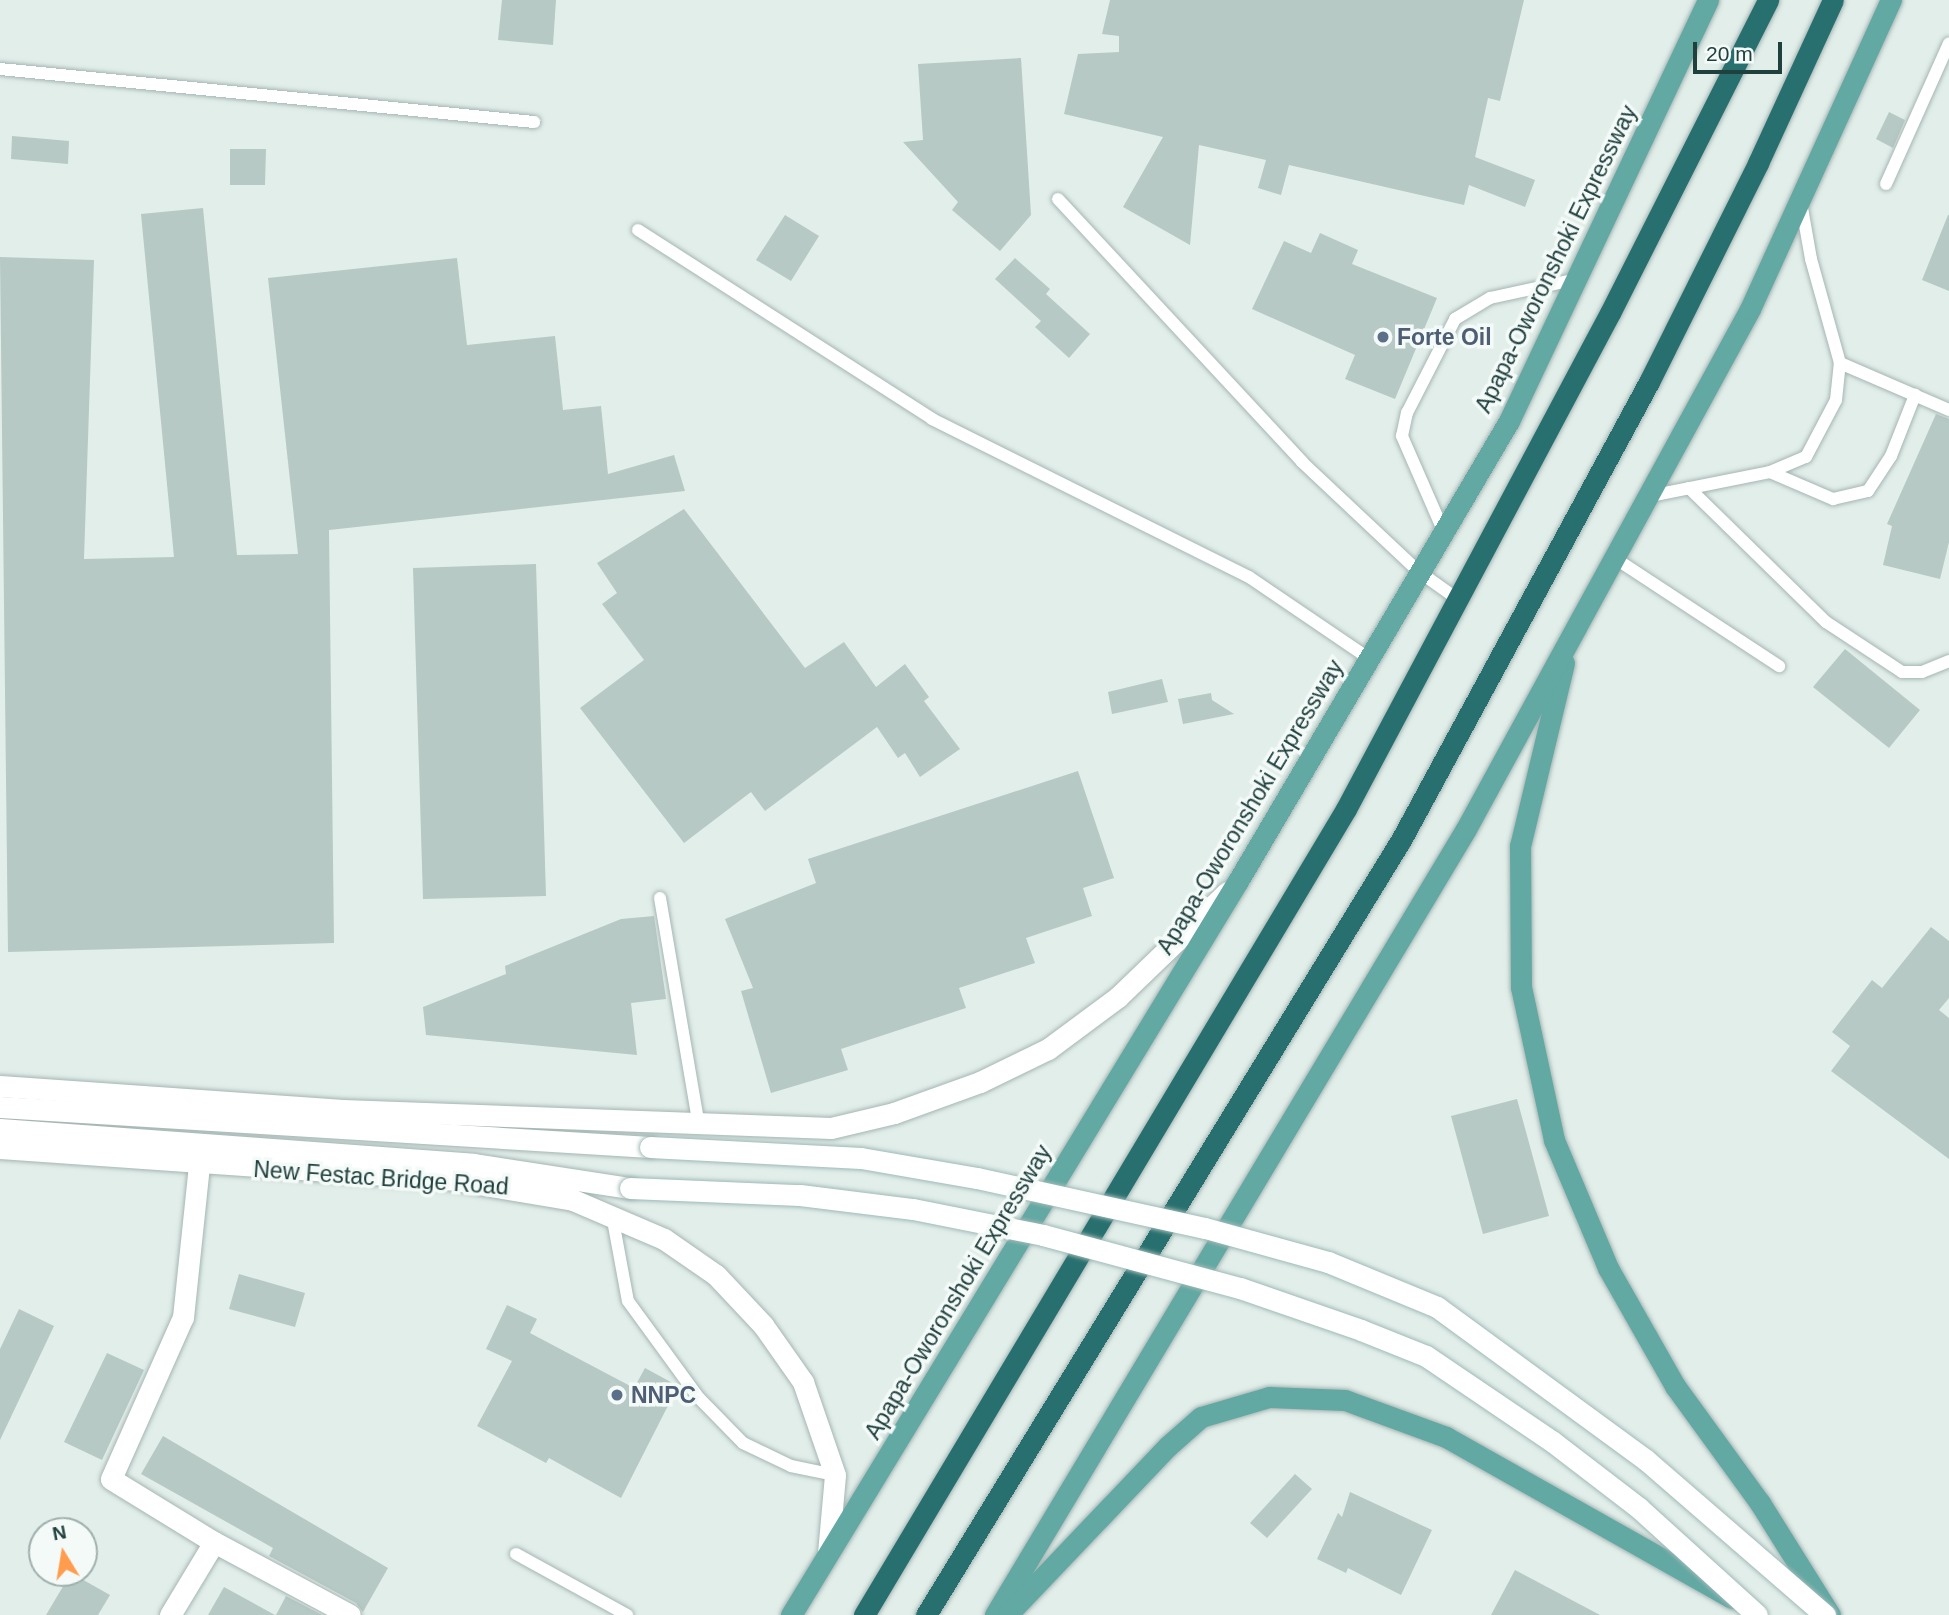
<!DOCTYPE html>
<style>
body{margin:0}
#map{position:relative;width:1949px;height:1615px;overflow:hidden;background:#e2eeea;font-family:Arial,sans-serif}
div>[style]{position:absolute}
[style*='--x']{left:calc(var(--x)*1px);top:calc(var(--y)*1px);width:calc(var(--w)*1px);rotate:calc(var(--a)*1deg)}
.building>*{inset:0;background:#b7c9c4}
.roads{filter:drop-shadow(0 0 2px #a4b6b3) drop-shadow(0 0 2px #a4b6b3)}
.service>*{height:12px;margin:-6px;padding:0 6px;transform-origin:6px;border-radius:6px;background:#fff}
.minor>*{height:21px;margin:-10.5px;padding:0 10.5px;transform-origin:10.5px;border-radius:10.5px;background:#fff}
.secondary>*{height:21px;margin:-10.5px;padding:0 10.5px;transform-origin:10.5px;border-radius:10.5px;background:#fff}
.primary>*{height:21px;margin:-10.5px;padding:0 10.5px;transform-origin:10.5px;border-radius:10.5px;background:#62a8a3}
.motorway>*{height:21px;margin:-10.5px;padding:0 10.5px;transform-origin:10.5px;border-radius:10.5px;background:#28706f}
.bridges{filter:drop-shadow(0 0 2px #9fbab6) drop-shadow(0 0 2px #9fbab6)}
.secondary-bridge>*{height:21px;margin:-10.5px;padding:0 10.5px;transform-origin:10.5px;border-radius:10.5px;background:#fff}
.dots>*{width:19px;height:19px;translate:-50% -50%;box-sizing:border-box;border:4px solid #f3faf7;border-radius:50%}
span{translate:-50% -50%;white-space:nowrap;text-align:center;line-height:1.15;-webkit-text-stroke:7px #f3faf7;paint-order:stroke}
.street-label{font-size:23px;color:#20403e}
.service-label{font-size:23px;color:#4e5e75;font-weight:700}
.left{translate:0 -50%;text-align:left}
.north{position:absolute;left:28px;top:1517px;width:70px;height:70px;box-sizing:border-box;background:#f3faf7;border:2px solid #9fb0ad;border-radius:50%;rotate:349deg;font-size:19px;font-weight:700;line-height:28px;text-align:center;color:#20403e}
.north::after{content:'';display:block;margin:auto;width:24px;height:32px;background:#ff9c4e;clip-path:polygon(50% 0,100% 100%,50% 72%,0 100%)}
.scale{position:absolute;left:1693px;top:42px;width:89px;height:32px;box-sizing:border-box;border:4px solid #20403e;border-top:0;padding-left:9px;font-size:21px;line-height:24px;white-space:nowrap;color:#20403e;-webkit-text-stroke:5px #f3faf7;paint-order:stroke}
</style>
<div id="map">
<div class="building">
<div style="clip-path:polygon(502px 0,556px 0,553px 45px,498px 40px)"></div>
<div style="clip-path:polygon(1110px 0,1524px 0,1500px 101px,1488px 98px,1475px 157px,1535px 180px,1525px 207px,1469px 185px,1464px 205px,1289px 165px,1281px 195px,1258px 188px,1266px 160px,1199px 145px,1190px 245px,1123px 207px,1163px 137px,1064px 114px,1078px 54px,1119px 52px,1119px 36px,1102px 34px)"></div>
<div style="clip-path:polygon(1021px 58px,1031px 215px,1000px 251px,952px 210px,958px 202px,903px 142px,923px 140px,918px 64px)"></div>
<div style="clip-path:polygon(1889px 112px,1905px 120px,1893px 148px,1876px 139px)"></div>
<div style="clip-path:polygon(12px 136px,69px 141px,68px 164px,11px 159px)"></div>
<div style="clip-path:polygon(230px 149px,266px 149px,265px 185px,230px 185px)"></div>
<div style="clip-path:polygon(203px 208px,237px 555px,298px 554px,268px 278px,457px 258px,467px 345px,555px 336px,563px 410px,601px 406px,608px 474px,674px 455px,685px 491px,329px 530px,334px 943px,8px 952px,0 257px,94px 260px,84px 559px,174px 557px,141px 214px)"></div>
<div style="clip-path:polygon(785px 215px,819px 236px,791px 281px,756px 260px)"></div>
<div style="clip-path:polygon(1948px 215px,1949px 215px,1949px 291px,1922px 280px)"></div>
<div style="clip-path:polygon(1320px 233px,1358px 250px,1352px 264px,1437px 298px,1395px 399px,1345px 379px,1355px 355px,1252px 309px,1284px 241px,1311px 253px)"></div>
<div style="clip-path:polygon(1015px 258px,1050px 289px,1046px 294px,1090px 334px,1069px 358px,1035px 327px,1041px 321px,995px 279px)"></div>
<div style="clip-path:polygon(1936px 414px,1949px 419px,1949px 542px,1940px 579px,1883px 565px,1892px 526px,1887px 524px)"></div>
<div style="clip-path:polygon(684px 509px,805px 668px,844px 642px,876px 687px,905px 664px,929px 697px,924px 701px,960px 749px,920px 777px,905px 753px,898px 758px,877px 727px,765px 811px,751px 792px,684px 843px,580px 708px,644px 660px,602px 604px,617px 593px,597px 563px)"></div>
<div style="clip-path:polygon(536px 564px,546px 896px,423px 899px,413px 568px)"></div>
<div style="clip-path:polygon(1845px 649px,1920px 710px,1889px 748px,1813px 687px)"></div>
<div style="clip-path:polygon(1162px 679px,1168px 702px,1112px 714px,1108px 692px)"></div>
<div style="clip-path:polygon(1211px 693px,1212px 700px,1234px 714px,1183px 724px,1178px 699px)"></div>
<div style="clip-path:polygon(1078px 771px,1114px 878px,1083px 888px,1092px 916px,1026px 938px,1035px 963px,959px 988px,966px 1008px,841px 1049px,848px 1070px,771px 1093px,741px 991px,753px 988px,725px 919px,816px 883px,808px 859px)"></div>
<div style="clip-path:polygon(654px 916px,666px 999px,631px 1003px,637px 1055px,426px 1035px,423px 1007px,506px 974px,505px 966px,621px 919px)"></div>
<div style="clip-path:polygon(1931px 927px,1949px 941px,1949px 998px,1939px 1010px,1949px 1018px,1949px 1159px,1831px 1071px,1850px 1046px,1832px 1032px,1872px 980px,1882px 988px)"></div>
<div style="clip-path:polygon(1517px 1099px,1549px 1216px,1483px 1234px,1451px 1116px)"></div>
<div style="clip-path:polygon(239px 1274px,305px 1293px,295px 1327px,229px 1309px)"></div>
<div style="clip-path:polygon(507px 1305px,537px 1319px,530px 1333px,634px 1388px,645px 1368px,678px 1386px,621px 1498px,549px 1458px,546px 1463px,477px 1426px,512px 1361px,486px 1349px)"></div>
<div style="clip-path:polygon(19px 1309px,54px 1326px,0 1440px,0 1349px)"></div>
<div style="clip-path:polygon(107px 1353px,144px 1370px,102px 1460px,64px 1442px)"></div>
<div style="clip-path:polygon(163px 1436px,388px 1568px,363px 1612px,356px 1603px,269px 1556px,273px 1548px,141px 1474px)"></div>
<div style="clip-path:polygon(1295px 1474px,1312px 1489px,1267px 1538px,1250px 1523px)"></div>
<div style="clip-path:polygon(1350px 1492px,1432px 1530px,1401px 1595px,1348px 1568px,1346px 1573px,1317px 1559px,1338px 1513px,1342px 1517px)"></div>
<div style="clip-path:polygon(1515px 1570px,1600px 1615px,1491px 1615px)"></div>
<div style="clip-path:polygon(71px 1573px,110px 1595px,98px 1615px,46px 1615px)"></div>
<div style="clip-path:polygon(224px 1587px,275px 1615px,208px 1615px)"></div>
<div style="clip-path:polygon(286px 1596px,322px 1615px,276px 1615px)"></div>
</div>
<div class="roads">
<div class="service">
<div style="--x:0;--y:69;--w:537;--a:5.67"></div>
<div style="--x:1886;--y:184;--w:154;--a:-65.9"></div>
<div style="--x:1058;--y:199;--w:359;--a:47.1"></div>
<div style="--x:1302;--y:462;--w:159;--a:43.2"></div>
<div style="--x:1418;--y:571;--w:52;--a:35.5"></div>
<div style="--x:638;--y:230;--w:350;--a:32.7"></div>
<div style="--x:932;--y:419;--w:354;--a:26.5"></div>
<div style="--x:1249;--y:577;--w:144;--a:34.2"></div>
<div style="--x:1840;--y:363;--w:119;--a:23.3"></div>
<div style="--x:1770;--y:472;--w:69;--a:23.2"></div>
<div style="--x:1833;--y:499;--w:36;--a:-13"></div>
<div style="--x:1868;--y:491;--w:42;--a:-56.7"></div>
<div style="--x:1891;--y:456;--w:66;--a:-68.5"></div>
<div style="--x:1689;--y:488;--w:192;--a:44.4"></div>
<div style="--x:1826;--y:622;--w:91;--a:33.3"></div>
<div style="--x:1902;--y:672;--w:20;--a:0"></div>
<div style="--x:1922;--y:672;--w:29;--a:-22"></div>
<div style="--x:1645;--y:497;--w:127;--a:-11.3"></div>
<div style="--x:1770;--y:472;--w:39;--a:-23"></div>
<div style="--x:1806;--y:457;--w:64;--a:-62.2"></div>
<div style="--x:1836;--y:400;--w:37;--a:-84"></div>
<div style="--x:1840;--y:363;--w:108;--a:-105.6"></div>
<div style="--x:1811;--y:259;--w:58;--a:-100"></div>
<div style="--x:1443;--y:530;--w:103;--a:-113.6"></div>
<div style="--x:1402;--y:436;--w:24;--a:-78"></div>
<div style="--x:1407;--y:413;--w:106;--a:-62.9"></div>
<div style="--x:1455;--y:319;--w:41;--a:-31"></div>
<div style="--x:1490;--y:298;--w:89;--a:-12.3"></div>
<div style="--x:1613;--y:557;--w:199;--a:33.3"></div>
<div style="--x:660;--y:898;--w:230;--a:80.3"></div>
<div style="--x:612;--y:1215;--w:87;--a:79.5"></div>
<div style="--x:628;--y:1301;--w:119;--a:53.9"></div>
<div style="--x:698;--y:1397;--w:64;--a:45.6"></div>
<div style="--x:743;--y:1443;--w:53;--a:25.6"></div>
<div style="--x:791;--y:1466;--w:45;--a:11.6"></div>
<div style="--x:516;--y:1554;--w:127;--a:28.8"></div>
</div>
<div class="minor">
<div style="--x:199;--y:1165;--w:153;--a:96"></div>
<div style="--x:183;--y:1317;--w:177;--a:114"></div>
<div style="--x:111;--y:1479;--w:121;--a:31.5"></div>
<div style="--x:214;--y:1542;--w:154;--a:28.2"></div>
<div style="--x:170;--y:1615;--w:85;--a:-58.9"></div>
</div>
<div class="secondary">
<div style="--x:0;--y:1086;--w:344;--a:4"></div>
<div style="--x:343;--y:1110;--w:488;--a:2.1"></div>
<div style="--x:831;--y:1128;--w:65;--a:-13.4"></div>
<div style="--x:894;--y:1113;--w:91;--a:-19.8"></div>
<div style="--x:980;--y:1082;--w:76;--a:-25.9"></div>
<div style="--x:1048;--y:1049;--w:87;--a:-36.6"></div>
<div style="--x:1118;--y:997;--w:151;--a:-43.9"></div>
<div style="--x:0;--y:1107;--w:651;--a:3.52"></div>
<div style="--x:0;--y:1129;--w:474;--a:4.2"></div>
<div style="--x:473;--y:1164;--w:159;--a:8.7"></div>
<div style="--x:0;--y:1148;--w:456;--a:4"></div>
<div style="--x:455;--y:1180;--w:120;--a:9.6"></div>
<div style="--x:573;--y:1200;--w:99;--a:23.2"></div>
<div style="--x:664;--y:1239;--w:63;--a:34.7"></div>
<div style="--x:716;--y:1275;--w:69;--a:46.8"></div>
<div style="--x:763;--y:1325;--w:70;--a:54.9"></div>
<div style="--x:803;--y:1382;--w:98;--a:71"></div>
<div style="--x:835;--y:1475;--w:79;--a:95.1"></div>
</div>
<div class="primary">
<div style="--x:1564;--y:663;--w:188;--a:103.5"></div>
<div style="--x:1520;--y:846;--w:141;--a:89.6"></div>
<div style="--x:1521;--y:987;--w:157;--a:77.8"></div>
<div style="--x:1554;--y:1140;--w:139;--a:67.1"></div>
<div style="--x:1608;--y:1268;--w:136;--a:60.4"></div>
<div style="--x:1675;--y:1386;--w:145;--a:54"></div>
<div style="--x:1760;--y:1503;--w:132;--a:58"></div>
<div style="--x:791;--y:1615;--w:859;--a:-58.66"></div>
<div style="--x:1238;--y:881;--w:534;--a:-59.5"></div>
<div style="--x:1509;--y:421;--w:466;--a:-64.7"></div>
<div style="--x:995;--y:1615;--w:916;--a:-59.07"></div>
<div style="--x:1466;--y:829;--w:592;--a:-61.36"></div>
<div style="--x:1750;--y:309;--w:340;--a:-65.5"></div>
<div style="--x:1007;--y:1615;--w:233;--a:-46.4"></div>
<div style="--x:1168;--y:1446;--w:44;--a:-41.3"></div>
<div style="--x:1201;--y:1417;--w:71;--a:-16.4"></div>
<div style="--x:1269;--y:1397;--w:76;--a:2.3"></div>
<div style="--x:1345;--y:1400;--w:108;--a:20.1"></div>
<div style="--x:1446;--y:1437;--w:328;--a:29.4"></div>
</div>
<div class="motorway">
<div style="--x:864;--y:1615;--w:939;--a:-59.12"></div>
<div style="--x:1346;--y:809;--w:562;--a:-61.98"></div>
<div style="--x:1610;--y:313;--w:351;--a:-63.2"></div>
<div style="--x:926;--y:1615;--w:909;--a:-58.5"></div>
<div style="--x:1401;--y:840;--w:521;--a:-61.57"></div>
<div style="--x:1649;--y:382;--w:245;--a:-63.5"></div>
<div style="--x:1758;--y:163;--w:179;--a:-65.3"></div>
</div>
</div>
<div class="bridges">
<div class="secondary-bridge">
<div style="--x:650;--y:1147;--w:211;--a:3"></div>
<div style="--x:861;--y:1158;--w:118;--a:9.8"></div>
<div style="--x:977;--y:1178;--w:233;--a:12.4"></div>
<div style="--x:1205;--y:1228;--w:128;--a:15.5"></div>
<div style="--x:1328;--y:1262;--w:118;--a:22.4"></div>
<div style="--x:1437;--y:1307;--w:259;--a:36.2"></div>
<div style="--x:1646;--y:1460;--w:237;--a:40.9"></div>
<div style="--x:630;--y:1188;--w:170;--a:2.4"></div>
<div style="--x:800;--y:1195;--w:114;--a:7.1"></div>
<div style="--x:913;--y:1209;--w:133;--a:11.3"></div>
<div style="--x:1043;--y:1235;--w:204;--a:15.1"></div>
<div style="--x:1240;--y:1288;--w:128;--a:19.1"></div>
<div style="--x:1361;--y:1330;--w:70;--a:21.8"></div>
<div style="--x:1426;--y:1356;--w:153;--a:34.1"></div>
<div style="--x:1553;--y:1442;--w:108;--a:37.5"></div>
<div style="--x:1639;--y:1508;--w:159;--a:42.2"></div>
</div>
</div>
<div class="dots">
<div style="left:1383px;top:337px;background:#5c6f8a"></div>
<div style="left:617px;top:1395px;background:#5c6f8a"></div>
</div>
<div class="street-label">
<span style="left:1556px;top:259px;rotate:-64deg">Apapa-Oworonshoki Expressway</span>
<span style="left:1250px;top:807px;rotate:-59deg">Apapa-Oworonshoki Expressway</span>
<span style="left:381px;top:1178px;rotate:4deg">New Festac Bridge Road</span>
<span style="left:958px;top:1292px;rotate:-59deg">Apapa-Oworonshoki Expressway</span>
</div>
<div class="service-label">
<span class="left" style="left:1397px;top:337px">Forte Oil</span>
<span class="left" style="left:631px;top:1395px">NNPC</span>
</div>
<div class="north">N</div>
<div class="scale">20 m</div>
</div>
